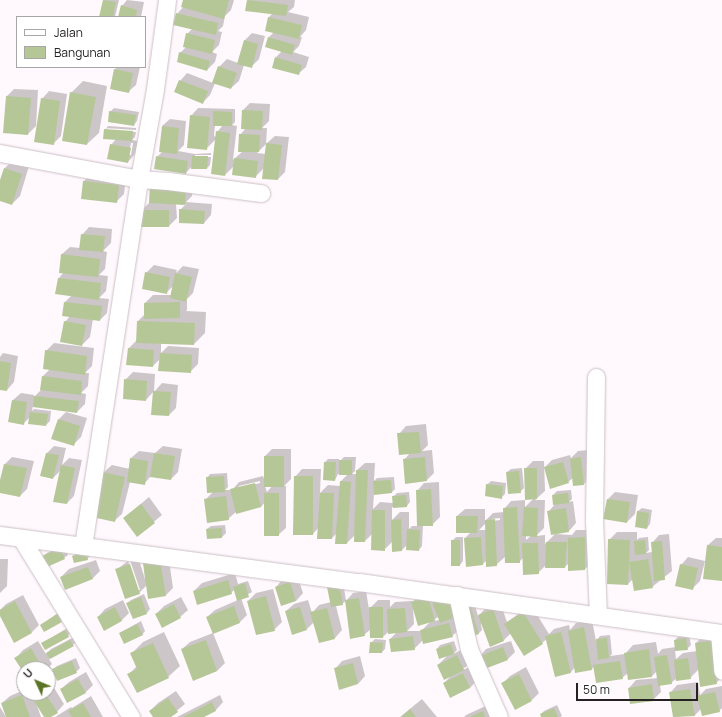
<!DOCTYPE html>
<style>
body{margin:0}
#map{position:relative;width:722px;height:717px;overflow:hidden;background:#fff8fc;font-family:Manrope,sans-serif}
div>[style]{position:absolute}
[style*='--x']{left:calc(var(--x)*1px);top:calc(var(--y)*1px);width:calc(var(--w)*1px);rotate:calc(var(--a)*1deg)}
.shadow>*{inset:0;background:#0003}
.building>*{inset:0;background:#b5c797}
.roads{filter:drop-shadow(0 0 1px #cbc0c6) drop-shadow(0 0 1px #cbc0c6)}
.minor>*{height:17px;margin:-8.5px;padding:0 8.5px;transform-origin:8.5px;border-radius:8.5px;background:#fff}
span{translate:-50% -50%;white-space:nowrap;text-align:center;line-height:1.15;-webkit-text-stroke:3.5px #fff;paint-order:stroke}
.legend{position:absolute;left:16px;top:16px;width:130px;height:52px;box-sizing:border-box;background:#fff;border:1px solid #a8a7a7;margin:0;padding:5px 7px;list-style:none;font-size:12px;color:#262224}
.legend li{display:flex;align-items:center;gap:8px;height:20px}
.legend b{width:20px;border:1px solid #a8a7a7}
.north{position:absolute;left:16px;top:661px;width:40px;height:40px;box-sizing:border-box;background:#fff;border:1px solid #a8a7a7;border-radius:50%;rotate:314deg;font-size:11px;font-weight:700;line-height:16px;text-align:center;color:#262224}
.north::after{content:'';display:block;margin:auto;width:14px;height:18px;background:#5b7325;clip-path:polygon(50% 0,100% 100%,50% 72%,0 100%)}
.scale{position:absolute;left:576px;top:683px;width:122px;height:18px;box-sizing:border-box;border:2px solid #262224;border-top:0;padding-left:5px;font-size:12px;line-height:14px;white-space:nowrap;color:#262224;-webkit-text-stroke:3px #fff;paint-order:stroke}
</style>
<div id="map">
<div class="shadow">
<div style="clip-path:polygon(104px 0,119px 0,115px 17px,100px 17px)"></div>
<div style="clip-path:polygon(127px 0,144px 2px,141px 17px,119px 17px,122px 6px)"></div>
<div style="clip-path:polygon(184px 0,234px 0,231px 10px,225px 16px,223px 26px,218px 31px,222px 32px,219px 45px,212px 52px,217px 54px,215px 62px,207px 70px,180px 53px,186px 47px,187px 34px,193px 28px,177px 14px,184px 6px)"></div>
<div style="clip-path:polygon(247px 0,295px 0,294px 7px,288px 12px,309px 17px,306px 30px,300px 37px,302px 37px,299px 46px,293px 52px,309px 57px,306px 67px,298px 74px,276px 57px,282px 51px,266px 46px,269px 37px,274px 32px,269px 17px,273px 13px)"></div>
<div style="clip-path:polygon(252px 33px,265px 36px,259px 59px,251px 67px,244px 65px,239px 81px,231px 88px,215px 83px,210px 95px,203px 102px,180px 81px,187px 73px,213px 83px,219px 67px,227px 59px,238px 63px,245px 40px)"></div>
<div style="clip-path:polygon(118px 67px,140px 67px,136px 85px,128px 92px,115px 69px)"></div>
<div style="clip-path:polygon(83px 81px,107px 86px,99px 133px,87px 144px,71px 93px)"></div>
<div style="clip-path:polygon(14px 89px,38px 90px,36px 126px,28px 134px,7px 96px)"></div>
<div style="clip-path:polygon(49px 91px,67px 94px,61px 136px,53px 144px,42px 99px)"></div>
<div style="clip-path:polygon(evenodd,250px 103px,270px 104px,269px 121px,262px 128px,267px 128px,266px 144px,257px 153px,266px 154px,267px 143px,275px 136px,289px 137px,285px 172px,278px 179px,264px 168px,255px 177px,234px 166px,225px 175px,216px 139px,206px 149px,191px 116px,198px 108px,235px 109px,235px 122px,232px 125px,237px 126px,233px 160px,243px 151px,240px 135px,246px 128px,243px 110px,250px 103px,215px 125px,223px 125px,217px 132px,216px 137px,214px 136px,215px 125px)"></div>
<div style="clip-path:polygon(114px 108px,139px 112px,137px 121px,134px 125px,110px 112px)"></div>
<div style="clip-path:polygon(170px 119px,186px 121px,184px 145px,178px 151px,195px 154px,211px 153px,211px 155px,195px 155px,195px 157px,211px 157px,210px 165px,207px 168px,192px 166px,186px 173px,157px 157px,163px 151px,162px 126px)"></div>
<div style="clip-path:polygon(evenodd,108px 126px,136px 128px,136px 130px,106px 128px,106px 130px,136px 132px,135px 137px,132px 140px,138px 141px,135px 154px,128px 162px,111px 145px,116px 139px,105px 130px,108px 126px,131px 143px,133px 143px,131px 155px,129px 155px,131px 143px)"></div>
<div style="clip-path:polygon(12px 161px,29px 166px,20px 196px,12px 204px,0 200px,0 183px,5px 168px)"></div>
<div style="clip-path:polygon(92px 173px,126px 177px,124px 194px,116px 202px,82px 198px,84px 181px)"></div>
<div style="clip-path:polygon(193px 179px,192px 196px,186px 202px,212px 204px,211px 215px,204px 223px,180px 210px,186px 204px,176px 204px,177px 218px,169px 226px,142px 210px,150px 202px)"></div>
<div style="clip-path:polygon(89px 227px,112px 229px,111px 243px,103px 251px,107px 252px,105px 269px,99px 275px,108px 276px,106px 291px,99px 298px,109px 299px,107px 313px,100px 320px,93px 319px,90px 337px,82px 345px,65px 322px,70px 316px,65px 302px,72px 295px,56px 293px,59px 278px,64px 272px,62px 254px,70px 247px,80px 248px,82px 235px)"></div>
<div style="clip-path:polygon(154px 265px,177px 270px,176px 273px,183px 266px,199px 269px,193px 293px,187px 299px,187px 310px,186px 311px,206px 312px,205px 333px,194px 344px,161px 343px,161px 353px,168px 346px,199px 348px,198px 364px,190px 372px,160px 359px,153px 366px,129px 348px,137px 340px,138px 321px,145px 314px,145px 303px,153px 295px,171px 295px,173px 286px,166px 293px,146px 273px)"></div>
<div style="clip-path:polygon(54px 343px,94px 348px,92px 366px,85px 373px,89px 373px,88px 386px,81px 393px,86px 394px,85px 404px,77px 412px,33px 406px,32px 411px,34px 409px,51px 411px,50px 421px,46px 425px,30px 417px,23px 424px,13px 400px,21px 393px,34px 395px,34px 397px,42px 389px,43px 376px,50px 369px,46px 351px)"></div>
<div style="clip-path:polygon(3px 353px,18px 356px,14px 382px,7px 390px,0 389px,0 357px)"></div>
<div style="clip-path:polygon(133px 372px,155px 374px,154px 392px,162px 383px,178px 385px,176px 408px,169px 415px,154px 391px,146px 400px,125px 380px)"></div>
<div style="clip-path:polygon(66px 412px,87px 418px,81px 437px,73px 445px,59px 419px)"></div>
<div style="clip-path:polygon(426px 424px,428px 445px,422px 451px,432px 450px,434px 473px,427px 480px,404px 460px,410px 453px,399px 434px,406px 426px)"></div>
<div style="clip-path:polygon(54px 446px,66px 448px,62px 465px,69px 458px,82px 460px,74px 496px,67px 503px,61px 470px,53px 478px,47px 453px)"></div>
<div style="clip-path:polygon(163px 446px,182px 449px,178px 472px,171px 479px,151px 476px,144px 484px,130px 482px,122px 514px,114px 521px,104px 472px,112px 465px,130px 469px,131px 458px,139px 451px,155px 453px)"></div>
<div style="clip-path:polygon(evenodd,272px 449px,291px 449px,291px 479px,284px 486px,286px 486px,286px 528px,278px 535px,265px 502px,261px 507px,237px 511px,228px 519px,205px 500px,213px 492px,207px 478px,210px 474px,227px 473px,228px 487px,225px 490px,232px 490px,239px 482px,263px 476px,265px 481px,265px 456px,272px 449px,260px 481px,260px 483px,239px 488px,239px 486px,260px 481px,272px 449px,265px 486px,272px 486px,267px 492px,265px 486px)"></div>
<div style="clip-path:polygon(588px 450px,592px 476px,584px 484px,574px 485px,573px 478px,568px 482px,544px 468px,552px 460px,570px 455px,571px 458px,578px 451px)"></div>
<div style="clip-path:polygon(12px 457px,34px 461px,27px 489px,20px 496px,0 492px,5px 464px)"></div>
<div style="clip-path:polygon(344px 457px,356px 457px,355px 471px,352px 474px,357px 474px,357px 470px,365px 463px,375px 463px,374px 481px,377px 478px,394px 477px,395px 489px,392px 492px,374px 494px,373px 509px,380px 502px,393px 503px,393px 497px,397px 493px,409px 492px,410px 502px,407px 506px,392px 507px,392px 520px,400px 512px,409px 512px,409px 529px,412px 526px,418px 526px,417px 491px,424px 483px,439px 482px,440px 517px,432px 525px,423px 525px,422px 546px,419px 550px,408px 544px,402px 550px,393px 541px,384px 550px,372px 534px,365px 541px,355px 535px,347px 543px,337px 533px,332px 538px,319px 527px,313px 534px,295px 477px,302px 469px,321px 469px,320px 493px,328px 485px,340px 486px,341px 481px,348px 474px,338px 474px,335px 480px,325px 462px,328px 459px,339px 459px,339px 462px)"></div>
<div style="clip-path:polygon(evenodd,533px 461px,544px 461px,545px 491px,535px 500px,545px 500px,544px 528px,536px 536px,545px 535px,545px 544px,555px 534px,572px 535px,576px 530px,592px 530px,593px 562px,585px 569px,569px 570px,569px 563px,565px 567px,546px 567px,546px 565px,538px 573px,523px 558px,519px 562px,506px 556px,496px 565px,487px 560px,483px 564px,465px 538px,471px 532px,457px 516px,465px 509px,485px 509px,485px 521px,493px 513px,504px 512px,504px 509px,511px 501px,525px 500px,525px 507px,534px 498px,525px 469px,533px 461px,500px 518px,500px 520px,492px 521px,492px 519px,500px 518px,533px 461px,486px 523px,486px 530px,479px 530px,486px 523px,533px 461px,526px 535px,531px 536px,526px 540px,526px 535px)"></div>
<div style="clip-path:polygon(522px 468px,524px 488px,520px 492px,507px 472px,511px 469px)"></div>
<div style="clip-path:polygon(491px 481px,506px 483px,505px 494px,501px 498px,487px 485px)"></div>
<div style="clip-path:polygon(571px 490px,572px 499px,569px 502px,573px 501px,576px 523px,569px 531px,549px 511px,556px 503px,553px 495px,557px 491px)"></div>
<div style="clip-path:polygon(615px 492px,638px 495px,635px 514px,627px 522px,608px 499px)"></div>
<div style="clip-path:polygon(149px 497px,162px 515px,138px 535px,124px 518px)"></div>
<div style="clip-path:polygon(642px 508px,652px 510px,650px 524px,647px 528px,638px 511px)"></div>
<div style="clip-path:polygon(225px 525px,226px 533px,222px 537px,207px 529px,211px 526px)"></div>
<div style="clip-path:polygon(617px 532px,637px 532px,637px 540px,639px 538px,648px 537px,649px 550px,646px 553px,652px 552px,652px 543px,659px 535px,669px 534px,672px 571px,652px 587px,633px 579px,628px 584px,609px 540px)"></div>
<div style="clip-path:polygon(456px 537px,463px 537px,463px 561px,460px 565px,452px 541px)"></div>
<div style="clip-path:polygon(716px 538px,722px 538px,722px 580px,708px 545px)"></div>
<div style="clip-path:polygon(64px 545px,68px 555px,64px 558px,43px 556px,47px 553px)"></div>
<div style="clip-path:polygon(77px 553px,91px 555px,87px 559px,73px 556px)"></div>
<div style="clip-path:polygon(168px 553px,173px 588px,166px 595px,147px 585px,139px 593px,116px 570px,128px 561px,138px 590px,140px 590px,130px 560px,138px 557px,145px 579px,144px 564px,151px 556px)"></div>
<div style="clip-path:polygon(688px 557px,705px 561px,700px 581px,692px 589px,681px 565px)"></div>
<div style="clip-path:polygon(0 559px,8px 559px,7px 586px,0 593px)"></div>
<div style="clip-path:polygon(96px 560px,100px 571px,92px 579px,61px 577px,69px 569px)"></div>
<div style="clip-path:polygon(235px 573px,238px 584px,248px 581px,252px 592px,241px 598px,247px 615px,240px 622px,213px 633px,225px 663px,217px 671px,193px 680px,182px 649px,190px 642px,213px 633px,207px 617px,215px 610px,238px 600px,235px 589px,231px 593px,194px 591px,202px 583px)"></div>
<div style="clip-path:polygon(297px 575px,303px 593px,296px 601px,276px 587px,283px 579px)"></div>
<div style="clip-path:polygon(evenodd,343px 581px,346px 601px,353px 593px,366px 591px,369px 609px,378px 600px,390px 600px,390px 607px,395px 602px,412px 601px,412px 602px,420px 595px,474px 602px,478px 616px,487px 607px,500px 602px,507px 622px,531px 605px,549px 634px,554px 629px,569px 625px,570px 630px,576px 623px,592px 620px,596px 641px,600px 636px,610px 635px,612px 654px,610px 656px,625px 654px,633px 645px,656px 642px,658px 654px,662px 649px,676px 647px,675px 640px,678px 637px,689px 635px,691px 645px,687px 649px,675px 650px,676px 659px,683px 653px,697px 651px,696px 643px,703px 636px,718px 634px,722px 677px,716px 683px,699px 669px,690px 678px,677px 678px,671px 683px,660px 685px,661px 692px,653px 700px,629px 688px,636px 680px,658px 678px,657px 671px,652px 676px,628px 679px,628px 673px,622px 678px,594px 666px,592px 669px,575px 667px,571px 672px,556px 675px,547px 639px,542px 643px,511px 633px,504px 640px,482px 624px,481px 624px,482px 630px,479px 633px,471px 636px,460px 629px,452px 636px,423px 640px,414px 649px,390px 639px,397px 632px,389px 631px,383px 637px,371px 629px,364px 635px,346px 601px,342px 604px,336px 606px,342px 630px,335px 638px,320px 642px,314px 622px,307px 629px,286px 611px,294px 604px,308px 600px,312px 613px,319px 605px,331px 602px,328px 587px,332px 583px,343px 581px,413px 607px,430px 622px,421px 631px,407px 631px,414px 624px,413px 607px,343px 581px,439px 616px,440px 620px,433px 621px,439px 616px)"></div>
<div style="clip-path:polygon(273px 589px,282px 622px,274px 630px,248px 601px,256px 593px)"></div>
<div style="clip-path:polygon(144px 594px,150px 609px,147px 613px,128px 603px,131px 600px)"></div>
<div style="clip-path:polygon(23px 595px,39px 625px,32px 632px,15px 642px,0 614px,0 610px,6px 604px)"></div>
<div style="clip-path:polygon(181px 597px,188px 610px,180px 617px,156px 614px,164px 606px)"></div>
<div style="clip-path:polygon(123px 600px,129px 613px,122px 620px,104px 630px,98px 617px,105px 609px)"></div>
<div style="clip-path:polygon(61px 611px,65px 618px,61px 621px,41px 625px)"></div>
<div style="clip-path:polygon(141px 621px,145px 631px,142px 635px,120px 633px)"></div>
<div style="clip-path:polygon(69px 627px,71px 632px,68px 636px,43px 643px)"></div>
<div style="clip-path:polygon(164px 632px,180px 666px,168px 677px,129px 674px,137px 666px,131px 654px,143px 642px)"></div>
<div style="clip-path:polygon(74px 637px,77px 642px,49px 659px,52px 664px,47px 669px,24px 669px,24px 671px,16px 658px,23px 650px,38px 641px,46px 654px,51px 649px)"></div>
<div style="clip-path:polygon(375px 639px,386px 640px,385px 649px,382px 652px,371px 643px)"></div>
<div style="clip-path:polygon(454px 641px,457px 650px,453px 654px,465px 648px,471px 662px,462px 670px,471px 667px,477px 680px,470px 688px,444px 683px,452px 675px,438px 665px,448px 655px,437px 649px,440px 645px)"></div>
<div style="clip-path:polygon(511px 641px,515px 652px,508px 659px,479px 657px,486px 649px)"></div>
<div style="clip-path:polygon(360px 656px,365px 676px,358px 684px,335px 669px,342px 661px)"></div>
<div style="clip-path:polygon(76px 658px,80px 668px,76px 672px,53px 669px,57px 666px)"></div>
<div style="clip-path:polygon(526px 667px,539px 693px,532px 700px,503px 683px,510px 676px)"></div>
<div style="clip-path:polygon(86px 672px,93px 685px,85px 693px,61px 689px,69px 682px)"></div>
<div style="clip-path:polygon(48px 678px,64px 704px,57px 712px,49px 717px,45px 717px,36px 703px,41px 717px,7px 717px,2px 703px,10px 696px,24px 690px,24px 693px,48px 693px)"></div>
<div style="clip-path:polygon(698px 682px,700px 695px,706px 689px,722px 686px,722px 708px,719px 711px,701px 709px,695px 715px,674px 717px,670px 693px,677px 685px)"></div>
<div style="clip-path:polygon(176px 691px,185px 704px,169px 717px,154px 717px,150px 711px,158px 703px)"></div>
<div style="clip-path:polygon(220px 695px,223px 702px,216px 710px,202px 717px,177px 717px)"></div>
<div style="clip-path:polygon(91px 696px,103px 717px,55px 717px,71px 707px,72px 708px)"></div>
<div style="clip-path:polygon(422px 699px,437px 717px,400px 717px)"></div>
<div style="clip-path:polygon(490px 704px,496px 717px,464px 717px,466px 715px)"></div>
<div style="clip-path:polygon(557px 705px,562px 716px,560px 717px,542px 717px,541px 714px,544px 711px)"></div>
<div style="clip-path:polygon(0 707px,6px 717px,0 717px)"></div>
</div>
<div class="building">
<div style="clip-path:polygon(103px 0,116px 2px,113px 17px,99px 17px)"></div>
<div style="clip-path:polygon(183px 0,229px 0,224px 19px,181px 7px)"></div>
<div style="clip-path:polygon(247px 0,288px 5px,286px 16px,245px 11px)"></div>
<div style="clip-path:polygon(121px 5px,137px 10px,136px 17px,118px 17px)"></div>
<div style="clip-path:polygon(176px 13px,218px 23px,216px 35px,173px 25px)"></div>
<div style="clip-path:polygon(268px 17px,302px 25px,299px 39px,265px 31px)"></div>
<div style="clip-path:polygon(186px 33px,215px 40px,212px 54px,183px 47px)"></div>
<div style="clip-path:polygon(268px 37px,295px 45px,292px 55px,265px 47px)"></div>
<div style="clip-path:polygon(244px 40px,258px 44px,252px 68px,237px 64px)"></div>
<div style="clip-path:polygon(179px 52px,210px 61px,207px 71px,177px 62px)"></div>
<div style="clip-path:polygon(275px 57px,302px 65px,299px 75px,272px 68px)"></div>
<div style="clip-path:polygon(218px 66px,237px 73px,231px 89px,212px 83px)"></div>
<div style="clip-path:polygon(114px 69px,133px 73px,129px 93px,110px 89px)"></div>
<div style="clip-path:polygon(179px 80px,208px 91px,203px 104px,174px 92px)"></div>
<div style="clip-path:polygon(70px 92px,96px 97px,87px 145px,62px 141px)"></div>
<div style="clip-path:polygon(6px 96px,31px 98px,28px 135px,3px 133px)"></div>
<div style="clip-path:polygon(41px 98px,60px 101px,54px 145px,34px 142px)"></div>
<div style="clip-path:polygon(242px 110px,263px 111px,262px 130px,241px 129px)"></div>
<div style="clip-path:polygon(109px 111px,136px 115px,134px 126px,108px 122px)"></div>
<div style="clip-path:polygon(213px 111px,232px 112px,232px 126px,213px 126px)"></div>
<div style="clip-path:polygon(190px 115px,210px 117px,207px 150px,187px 148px)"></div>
<div style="clip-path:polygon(162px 126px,179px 128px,177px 154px,159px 152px)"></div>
<div style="clip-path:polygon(104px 129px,133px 131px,132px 141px,103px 139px)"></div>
<div style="clip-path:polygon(216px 131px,230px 133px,225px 176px,211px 174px)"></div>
<div style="clip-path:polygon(239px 134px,260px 135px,259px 152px,238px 152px)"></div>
<div style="clip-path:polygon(266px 143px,282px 145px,278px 180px,262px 179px)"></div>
<div style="clip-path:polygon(110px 144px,131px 148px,128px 163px,107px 159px)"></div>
<div style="clip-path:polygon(156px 156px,188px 161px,186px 174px,154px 169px)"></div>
<div style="clip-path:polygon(192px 156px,208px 156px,207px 169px,191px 169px)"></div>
<div style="clip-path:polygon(234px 158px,258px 161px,256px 178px,232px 175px)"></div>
<div style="clip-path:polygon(4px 168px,22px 174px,12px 205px,0 201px,0 180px)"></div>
<div style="clip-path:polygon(83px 181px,119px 185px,117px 203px,81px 199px)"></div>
<div style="clip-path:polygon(150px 184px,186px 187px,185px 205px,149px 203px)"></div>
<div style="clip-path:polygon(179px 209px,205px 211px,204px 224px,179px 223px)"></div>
<div style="clip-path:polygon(141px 210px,169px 210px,169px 227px,141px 227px)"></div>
<div style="clip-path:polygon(81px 234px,105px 236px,103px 252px,79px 250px)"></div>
<div style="clip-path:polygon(61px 254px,100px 259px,98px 277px,59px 273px)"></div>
<div style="clip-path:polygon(145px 272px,170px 277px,167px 294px,142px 289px)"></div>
<div style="clip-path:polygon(175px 273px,192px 277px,186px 302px,170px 298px)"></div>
<div style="clip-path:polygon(58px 278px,101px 283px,99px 300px,55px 294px)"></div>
<div style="clip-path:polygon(64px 302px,102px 306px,100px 321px,62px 316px)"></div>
<div style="clip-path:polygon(180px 302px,180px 318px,144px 319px,144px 303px)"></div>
<div style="clip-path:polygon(64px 321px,86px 325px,82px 346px,60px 342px)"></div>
<div style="clip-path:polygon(137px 321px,195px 323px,194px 345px,136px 343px)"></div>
<div style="clip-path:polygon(128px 348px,154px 350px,153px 367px,126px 365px)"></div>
<div style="clip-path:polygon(45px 350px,87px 356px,85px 375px,43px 369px)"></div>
<div style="clip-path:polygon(160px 353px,192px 355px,191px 373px,158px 371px)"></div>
<div style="clip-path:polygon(0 361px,11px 363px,7px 391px,0 390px)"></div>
<div style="clip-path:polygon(42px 376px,82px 381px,81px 395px,40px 390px)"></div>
<div style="clip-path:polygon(124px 379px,147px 381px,146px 401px,123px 399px)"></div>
<div style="clip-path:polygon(153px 391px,171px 392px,169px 416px,151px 415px)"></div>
<div style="clip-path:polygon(34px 396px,79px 401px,77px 413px,33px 407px)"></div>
<div style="clip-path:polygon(12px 400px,27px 402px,24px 425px,8px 422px)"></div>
<div style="clip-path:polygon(30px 412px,48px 414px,46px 426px,28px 424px)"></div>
<div style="clip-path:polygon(58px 419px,80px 426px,74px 446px,51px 439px)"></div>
<div style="clip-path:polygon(419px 432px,421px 453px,399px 455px,397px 433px)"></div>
<div style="clip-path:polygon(46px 453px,59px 455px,53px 479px,40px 476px)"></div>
<div style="clip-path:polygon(154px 453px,175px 456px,171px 480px,150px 477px)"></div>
<div style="clip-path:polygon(264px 456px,284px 456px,284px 487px,264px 487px)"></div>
<div style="clip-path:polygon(425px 457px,427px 481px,405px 484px,403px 459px)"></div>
<div style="clip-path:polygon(581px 457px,584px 485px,573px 486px,570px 459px)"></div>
<div style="clip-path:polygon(130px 458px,148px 461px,145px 485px,127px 482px)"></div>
<div style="clip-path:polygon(339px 460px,352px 460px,352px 475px,339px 475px)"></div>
<div style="clip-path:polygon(324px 462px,336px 462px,335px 481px,323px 480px)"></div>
<div style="clip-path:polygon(563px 462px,569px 483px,550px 489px,544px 467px)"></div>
<div style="clip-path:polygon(4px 464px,27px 468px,20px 497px,0 493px,0 480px)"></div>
<div style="clip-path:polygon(61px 465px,75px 468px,67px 504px,53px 502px)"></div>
<div style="clip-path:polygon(524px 468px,537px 468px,537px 499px,525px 500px)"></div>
<div style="clip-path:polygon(356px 470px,368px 470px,365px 542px,354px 542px)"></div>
<div style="clip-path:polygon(519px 471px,521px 493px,508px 494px,506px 472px)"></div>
<div style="clip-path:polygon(103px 472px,125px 477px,115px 522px,92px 517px)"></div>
<div style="clip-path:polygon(224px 476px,225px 492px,207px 493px,206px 477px)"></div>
<div style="clip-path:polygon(294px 476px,313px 476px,313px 535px,293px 535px)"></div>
<div style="clip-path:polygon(391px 480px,392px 493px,374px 495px,373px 481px)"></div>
<div style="clip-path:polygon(340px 481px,351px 482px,347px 544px,335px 544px)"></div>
<div style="clip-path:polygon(255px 483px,261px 507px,236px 514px,230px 489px)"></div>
<div style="clip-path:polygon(486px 484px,503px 486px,502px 499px,485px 496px)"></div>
<div style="clip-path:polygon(431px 489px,433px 526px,417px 526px,416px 490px)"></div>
<div style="clip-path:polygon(264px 493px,279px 493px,279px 536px,264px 536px)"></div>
<div style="clip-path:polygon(320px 493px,334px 493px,332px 539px,317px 539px)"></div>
<div style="clip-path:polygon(568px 493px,569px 503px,553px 505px,552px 495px)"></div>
<div style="clip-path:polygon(406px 495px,407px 507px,393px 508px,392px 496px)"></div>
<div style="clip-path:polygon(226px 496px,229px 520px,207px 523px,204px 499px)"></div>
<div style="clip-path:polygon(607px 499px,630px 502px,627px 523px,603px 519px)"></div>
<div style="clip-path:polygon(141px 504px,155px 523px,137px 537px,123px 518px)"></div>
<div style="clip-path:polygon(517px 507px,520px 563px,505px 563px,503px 508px)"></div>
<div style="clip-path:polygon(524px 507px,538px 508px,537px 537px,522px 536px)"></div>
<div style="clip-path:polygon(566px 508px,569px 532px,551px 535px,547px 511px)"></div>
<div style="clip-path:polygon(372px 510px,385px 510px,385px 551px,371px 550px)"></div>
<div style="clip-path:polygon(637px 511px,649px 513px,647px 529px,635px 527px)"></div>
<div style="clip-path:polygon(456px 516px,478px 516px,477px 533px,456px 533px)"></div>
<div style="clip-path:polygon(401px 519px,402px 551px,392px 552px,391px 520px)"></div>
<div style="clip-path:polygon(495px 519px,497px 566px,486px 567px,485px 520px)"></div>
<div style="clip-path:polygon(222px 528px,222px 538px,207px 539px,206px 529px)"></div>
<div style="clip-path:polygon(407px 529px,420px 530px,419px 551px,406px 550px)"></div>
<div style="clip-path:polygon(481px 537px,483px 565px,466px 567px,464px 538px)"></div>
<div style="clip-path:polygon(585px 537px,585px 570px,568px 571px,568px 538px)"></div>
<div style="clip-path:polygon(608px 539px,630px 540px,628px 585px,607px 584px)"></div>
<div style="clip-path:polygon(451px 540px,460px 540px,460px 566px,451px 566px)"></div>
<div style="clip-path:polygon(645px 540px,646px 554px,635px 555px,634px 541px)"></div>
<div style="clip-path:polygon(662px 541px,665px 580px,654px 581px,651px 542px)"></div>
<div style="clip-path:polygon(546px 542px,567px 542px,565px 568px,545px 568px)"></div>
<div style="clip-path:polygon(522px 543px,538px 543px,539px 574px,523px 575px)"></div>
<div style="clip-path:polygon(707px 545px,722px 547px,722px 581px,703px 579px)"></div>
<div style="clip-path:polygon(60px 548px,65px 559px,47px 567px,42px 556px)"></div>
<div style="clip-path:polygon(86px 552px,88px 560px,74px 563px,72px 556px)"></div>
<div style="clip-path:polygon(648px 559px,653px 588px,634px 591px,629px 562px)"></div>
<div style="clip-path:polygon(160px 560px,166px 596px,148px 599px,143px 563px)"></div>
<div style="clip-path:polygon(130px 564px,140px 594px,125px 599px,115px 569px)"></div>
<div style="clip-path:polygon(680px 564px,698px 568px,693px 590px,675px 586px)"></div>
<div style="clip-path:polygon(88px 567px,93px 579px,65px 590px,60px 577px)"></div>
<div style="clip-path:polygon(228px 580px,232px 594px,197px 605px,193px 591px)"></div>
<div style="clip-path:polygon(290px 582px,296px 601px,281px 606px,275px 587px)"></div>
<div style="clip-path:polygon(245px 583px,249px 597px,237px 601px,233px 587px)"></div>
<div style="clip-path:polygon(339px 584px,343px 605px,331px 607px,327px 587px)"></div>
<div style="clip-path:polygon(266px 596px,275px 631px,256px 635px,247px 601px)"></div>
<div style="clip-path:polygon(448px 596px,455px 617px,440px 623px,432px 602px)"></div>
<div style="clip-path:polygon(141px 597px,147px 614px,133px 619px,126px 603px)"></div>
<div style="clip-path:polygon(428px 597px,435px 621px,418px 626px,411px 602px)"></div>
<div style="clip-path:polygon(359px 598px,365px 636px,350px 639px,345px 600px)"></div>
<div style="clip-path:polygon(15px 601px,32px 633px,14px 643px,0 616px,0 610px)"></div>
<div style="clip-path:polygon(174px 604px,181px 618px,162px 628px,155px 614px)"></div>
<div style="clip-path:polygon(470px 605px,479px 634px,470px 637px,461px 608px)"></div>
<div style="clip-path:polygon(234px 606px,240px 623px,213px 634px,206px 617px)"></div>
<div style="clip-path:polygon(115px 607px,122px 621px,104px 631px,97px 617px)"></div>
<div style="clip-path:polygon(300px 607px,307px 630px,292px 635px,285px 611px)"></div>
<div style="clip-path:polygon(369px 607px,383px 607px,383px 638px,370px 638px)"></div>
<div style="clip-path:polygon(327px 608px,335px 639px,319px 643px,310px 612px)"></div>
<div style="clip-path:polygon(405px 608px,407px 632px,388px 634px,387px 609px)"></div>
<div style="clip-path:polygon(493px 609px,504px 641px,490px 647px,478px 615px)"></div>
<div style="clip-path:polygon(523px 612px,543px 644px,524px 656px,504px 624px)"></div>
<div style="clip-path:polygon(57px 614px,62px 622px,44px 632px,40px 625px)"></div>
<div style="clip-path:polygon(449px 623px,453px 637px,423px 644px,420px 630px)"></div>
<div style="clip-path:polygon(137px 624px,143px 635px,124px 644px,119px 633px)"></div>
<div style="clip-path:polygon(584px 627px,592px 670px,575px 673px,568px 631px)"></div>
<div style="clip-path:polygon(65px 630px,69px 637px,45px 650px,41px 643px)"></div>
<div style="clip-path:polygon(561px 632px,571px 673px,555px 677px,545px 636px)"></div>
<div style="clip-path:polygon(413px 636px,415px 650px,391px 652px,389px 639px)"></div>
<div style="clip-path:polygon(607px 638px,609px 658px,598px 660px,596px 639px)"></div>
<div style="clip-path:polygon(686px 638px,688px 650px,675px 651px,674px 640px)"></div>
<div style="clip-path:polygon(70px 640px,74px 646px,50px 659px,46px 653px)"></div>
<div style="clip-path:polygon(206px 640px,217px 671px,193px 681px,181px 649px)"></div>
<div style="clip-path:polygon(711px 641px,717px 684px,700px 687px,695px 643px)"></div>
<div style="clip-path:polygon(370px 642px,383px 643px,382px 653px,369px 653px)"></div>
<div style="clip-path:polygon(153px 643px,169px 678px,137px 693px,127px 674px,137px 669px,130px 653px)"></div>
<div style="clip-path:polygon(451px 644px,454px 654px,439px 659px,436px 649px)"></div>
<div style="clip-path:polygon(503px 647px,508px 660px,482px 670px,478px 657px)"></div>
<div style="clip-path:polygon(31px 648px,43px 669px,24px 669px,24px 673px,14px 658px)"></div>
<div style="clip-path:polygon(649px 649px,652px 677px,628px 680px,624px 653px)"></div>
<div style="clip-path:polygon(457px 655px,464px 670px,444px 680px,437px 665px)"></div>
<div style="clip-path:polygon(667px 655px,672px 684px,658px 686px,654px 657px)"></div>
<div style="clip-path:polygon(688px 658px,691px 679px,676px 681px,674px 660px)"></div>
<div style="clip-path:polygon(72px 661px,77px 673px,57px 681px,52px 669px)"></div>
<div style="clip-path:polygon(620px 661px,623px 679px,596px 683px,593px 665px)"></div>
<div style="clip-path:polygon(353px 663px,358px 684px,339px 690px,334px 668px)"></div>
<div style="clip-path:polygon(463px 673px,470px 688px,450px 698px,443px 683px)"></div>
<div style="clip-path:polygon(519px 674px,532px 701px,515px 710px,501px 683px)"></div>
<div style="clip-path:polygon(78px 679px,86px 693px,67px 703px,60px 689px)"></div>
<div style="clip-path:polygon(652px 684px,654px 701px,630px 704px,628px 688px)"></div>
<div style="clip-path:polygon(690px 689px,695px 716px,673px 717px,669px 692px)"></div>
<div style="clip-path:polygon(715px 692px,720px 712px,702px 716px,697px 696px)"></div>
<div style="clip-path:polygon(29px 693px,45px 693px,58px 713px,51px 717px,44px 717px)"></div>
<div style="clip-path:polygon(22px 695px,30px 717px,6px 717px,1px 703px)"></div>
<div style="clip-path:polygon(168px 698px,178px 712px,171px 717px,153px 717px,149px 711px)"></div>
<div style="clip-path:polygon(212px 702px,216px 711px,204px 717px,183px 717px)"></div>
<div style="clip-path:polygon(83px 703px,91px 717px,72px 717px,68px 711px)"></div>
<div style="clip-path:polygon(554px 708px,558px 717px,541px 717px,540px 714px)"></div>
<div style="clip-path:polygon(410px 709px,416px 717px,401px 717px)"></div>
<div style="clip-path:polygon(483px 711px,485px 717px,470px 717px)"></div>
</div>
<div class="roads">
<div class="minor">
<div style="--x:0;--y:153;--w:141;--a:10.6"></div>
<div style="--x:139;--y:179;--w:29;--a:4"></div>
<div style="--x:168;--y:181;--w:94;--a:7.4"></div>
<div style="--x:596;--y:377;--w:143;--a:90.8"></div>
<div style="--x:594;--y:520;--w:95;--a:87.6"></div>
<div style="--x:0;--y:535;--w:362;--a:7.5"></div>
<div style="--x:359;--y:582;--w:367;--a:8"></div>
<div style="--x:21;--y:538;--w:210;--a:58.4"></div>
<div style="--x:83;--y:546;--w:371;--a:-81.3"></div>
<div style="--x:139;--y:179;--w:91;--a:-79.9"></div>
<div style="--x:155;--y:89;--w:90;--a:-82.3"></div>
<div style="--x:457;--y:595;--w:55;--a:77.5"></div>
<div style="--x:469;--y:649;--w:74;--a:66.2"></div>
<div style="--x:719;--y:633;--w:38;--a:85"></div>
</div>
</div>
<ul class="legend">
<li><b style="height:5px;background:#fff"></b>Jalan</li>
<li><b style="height:11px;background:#b5c797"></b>Bangunan</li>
</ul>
<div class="north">U</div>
<div class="scale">50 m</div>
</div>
